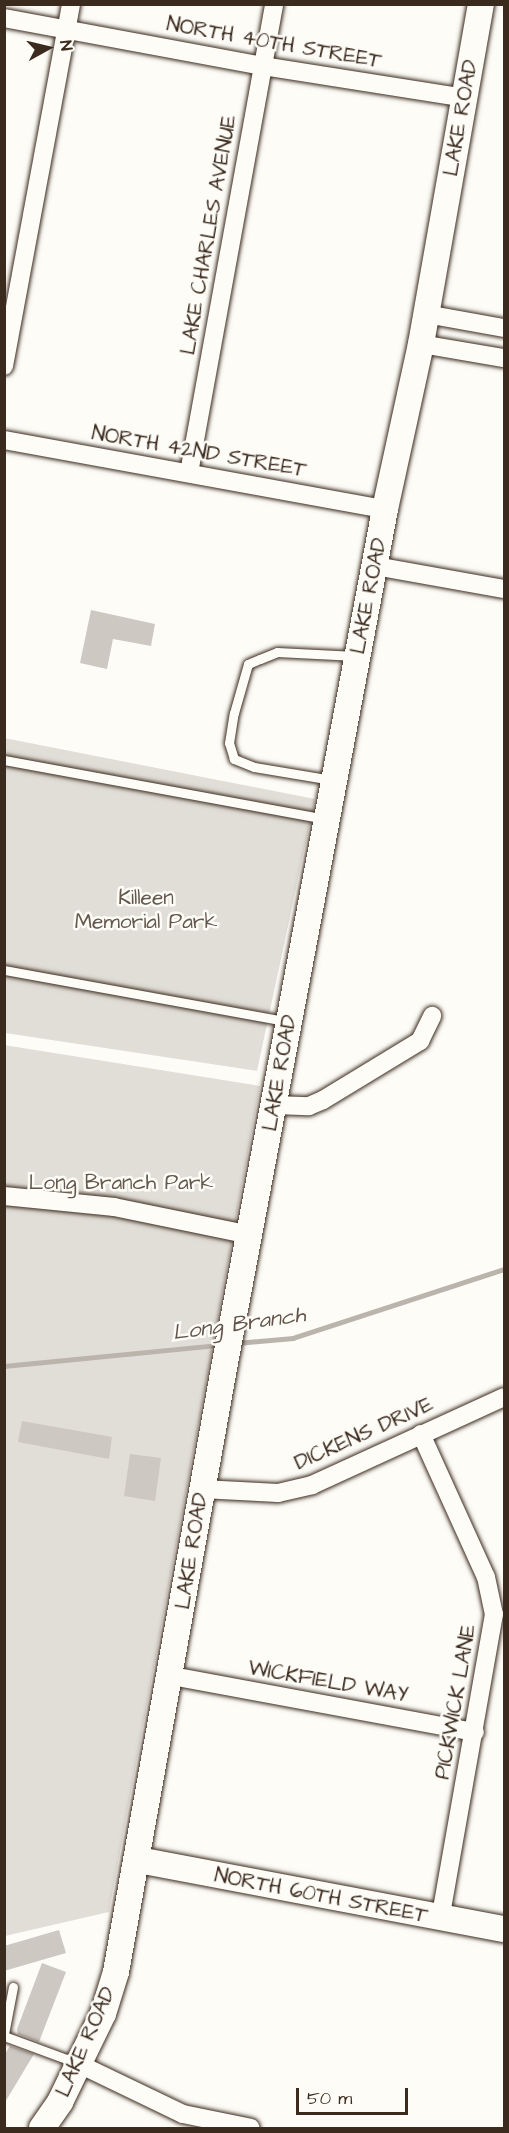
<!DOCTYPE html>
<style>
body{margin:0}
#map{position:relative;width:509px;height:2133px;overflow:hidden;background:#fdfcf7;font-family:"Architects Daughter",sans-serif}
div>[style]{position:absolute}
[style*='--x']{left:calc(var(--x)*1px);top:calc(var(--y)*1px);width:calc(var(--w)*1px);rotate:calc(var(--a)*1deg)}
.green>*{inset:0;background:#e1ded7}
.stream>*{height:4.5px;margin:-2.25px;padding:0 2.25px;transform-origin:2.25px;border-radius:2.25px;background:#bbb4ad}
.building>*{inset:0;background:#cdc8c2}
.roads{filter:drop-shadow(0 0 2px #3b2a1e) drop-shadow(0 0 2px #3b2a1e)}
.lane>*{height:9px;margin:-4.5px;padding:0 4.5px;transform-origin:4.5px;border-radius:4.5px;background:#fdfcf7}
.street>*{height:18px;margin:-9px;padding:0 9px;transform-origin:9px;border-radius:9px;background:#fdfcf7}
.secondary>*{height:26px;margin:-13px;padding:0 13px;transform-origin:13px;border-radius:13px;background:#fdfcf7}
span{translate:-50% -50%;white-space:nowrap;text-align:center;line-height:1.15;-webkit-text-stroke:5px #fdfcf7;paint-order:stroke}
.street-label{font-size:21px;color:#3b2a1e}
.park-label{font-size:21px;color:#64574c}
.water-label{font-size:22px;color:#615349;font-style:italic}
.frame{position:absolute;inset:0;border:6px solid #3b2a1e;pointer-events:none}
.north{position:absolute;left:18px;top:18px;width:60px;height:60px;-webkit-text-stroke:4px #fdfcf7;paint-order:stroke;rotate:82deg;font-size:16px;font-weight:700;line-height:24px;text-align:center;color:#3b2a1e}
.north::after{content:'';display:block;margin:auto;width:21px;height:27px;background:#3b2a1e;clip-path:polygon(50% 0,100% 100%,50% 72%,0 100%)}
.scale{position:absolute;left:296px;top:2088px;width:112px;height:27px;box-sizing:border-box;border:3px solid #3b2a1e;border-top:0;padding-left:8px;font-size:18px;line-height:21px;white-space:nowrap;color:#3b2a1e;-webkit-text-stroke:4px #fdfcf7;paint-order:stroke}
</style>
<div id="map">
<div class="green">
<div style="clip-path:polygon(4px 738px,315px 799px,257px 1071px,5px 1033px)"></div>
<div style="clip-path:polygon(4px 1045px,260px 1086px,109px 1912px,5px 1936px)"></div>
</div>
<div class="stream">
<div style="--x:237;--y:1343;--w:56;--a:-5.1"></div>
<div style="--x:293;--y:1338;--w:222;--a:-18.1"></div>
<div style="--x:4;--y:1366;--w:216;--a:-5.6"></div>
</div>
<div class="building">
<div style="clip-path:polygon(91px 610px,155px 624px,151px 646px,113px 639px,107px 669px,80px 663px)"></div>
<div style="clip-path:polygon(22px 1421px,112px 1437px,109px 1459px,18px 1442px)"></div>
<div style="clip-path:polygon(130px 1454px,161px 1458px,155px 1501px,124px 1496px)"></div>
<div style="clip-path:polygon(59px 1930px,66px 1953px,4px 1971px,4px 1946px)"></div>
<div style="clip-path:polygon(42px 1963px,66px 1972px,39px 2042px,18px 2034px,17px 2029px)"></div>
<div style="clip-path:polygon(10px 2046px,34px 2054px,4px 2104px,4px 2055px)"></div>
</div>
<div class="roads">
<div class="lane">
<div style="--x:4;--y:760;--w:327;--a:10.4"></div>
<div style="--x:332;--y:780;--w:79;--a:-170.5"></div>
<div style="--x:254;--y:767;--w:22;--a:-158"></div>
<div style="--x:234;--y:759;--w:17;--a:-107"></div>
<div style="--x:229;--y:743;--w:30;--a:-81"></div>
<div style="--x:234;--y:713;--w:51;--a:-74.1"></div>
<div style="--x:248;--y:664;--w:13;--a:-23"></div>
<div style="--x:260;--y:659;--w:18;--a:-22"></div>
<div style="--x:277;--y:652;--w:79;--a:2.9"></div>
<div style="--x:4;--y:970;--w:290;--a:10.3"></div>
<div style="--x:4;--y:2034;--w:48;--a:-79.2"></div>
<div style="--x:4;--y:2036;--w:78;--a:20.3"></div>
</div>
<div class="street">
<div style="--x:4;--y:18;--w:263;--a:10.5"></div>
<div style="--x:263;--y:66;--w:205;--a:9"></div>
<div style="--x:426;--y:314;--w:79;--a:10.2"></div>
<div style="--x:421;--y:344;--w:84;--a:9.6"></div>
<div style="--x:4;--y:366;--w:368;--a:-79.5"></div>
<div style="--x:4;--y:440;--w:387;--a:10.3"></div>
<div style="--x:189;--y:473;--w:477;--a:-79.7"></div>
<div style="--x:375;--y:566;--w:131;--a:10.1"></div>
<div style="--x:274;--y:1105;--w:35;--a:2"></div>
<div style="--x:309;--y:1106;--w:15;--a:-23"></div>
<div style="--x:323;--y:1100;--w:114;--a:-31.3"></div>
<div style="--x:420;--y:1041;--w:28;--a:-64"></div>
<div style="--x:4;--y:1196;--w:111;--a:5.7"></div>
<div style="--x:114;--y:1207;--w:140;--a:11.6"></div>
<div style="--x:421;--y:1434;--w:157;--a:65.6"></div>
<div style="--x:486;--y:1577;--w:38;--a:78"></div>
<div style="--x:494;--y:1614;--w:310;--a:100"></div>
<div style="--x:202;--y:1489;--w:76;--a:3"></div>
<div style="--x:278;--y:1493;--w:35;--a:-13"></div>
<div style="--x:312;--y:1485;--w:211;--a:-24.6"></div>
<div style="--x:172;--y:1676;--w:308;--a:10.5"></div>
<div style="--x:79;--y:2064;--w:115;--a:25.7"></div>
<div style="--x:183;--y:2114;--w:69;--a:11.6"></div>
</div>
<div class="secondary">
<div style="--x:138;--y:1860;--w:372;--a:10.7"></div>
<div style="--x:42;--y:2128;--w:32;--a:-55"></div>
<div style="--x:60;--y:2102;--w:98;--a:-64"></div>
<div style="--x:103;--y:2014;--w:44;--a:-72.8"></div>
<div style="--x:116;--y:1972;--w:614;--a:-79.86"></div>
<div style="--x:224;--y:1368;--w:874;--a:-79.38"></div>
<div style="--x:385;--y:509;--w:169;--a:-77.7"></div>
<div style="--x:421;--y:344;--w:345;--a:-80"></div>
</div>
</div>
<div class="street-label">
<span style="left:274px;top:43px;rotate:10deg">NORTH 40TH STREET</span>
<span style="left:461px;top:118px;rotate:-80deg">LAKE ROAD</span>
<span style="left:209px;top:235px;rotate:-80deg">LAKE CHARLES AVENUE</span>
<span style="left:199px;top:452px;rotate:10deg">NORTH 42ND STREET</span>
<span style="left:369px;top:596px;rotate:-79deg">LAKE ROAD</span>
<span style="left:280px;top:1073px;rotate:-80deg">LAKE ROAD</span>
<span style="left:364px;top:1434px;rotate:-24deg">DICKENS DRIVE</span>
<span style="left:192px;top:1551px;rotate:-81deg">LAKE ROAD</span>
<span style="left:328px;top:1682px;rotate:10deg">WICKFIELD WAY</span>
<span style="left:456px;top:1702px;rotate:-80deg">PICKWICK LANE</span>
<span style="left:321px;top:1896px;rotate:11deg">NORTH 60TH STREET</span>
<span style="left:86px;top:2042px;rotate:-66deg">LAKE ROAD</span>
</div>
<div class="park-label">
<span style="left:146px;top:910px">Killeen<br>Memorial Park</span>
<span style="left:121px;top:1183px">Long Branch Park</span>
</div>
<div class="water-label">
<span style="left:239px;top:1324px;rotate:-8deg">Long Branch</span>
</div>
<div class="frame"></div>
<div class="north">N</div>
<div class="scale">50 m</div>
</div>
